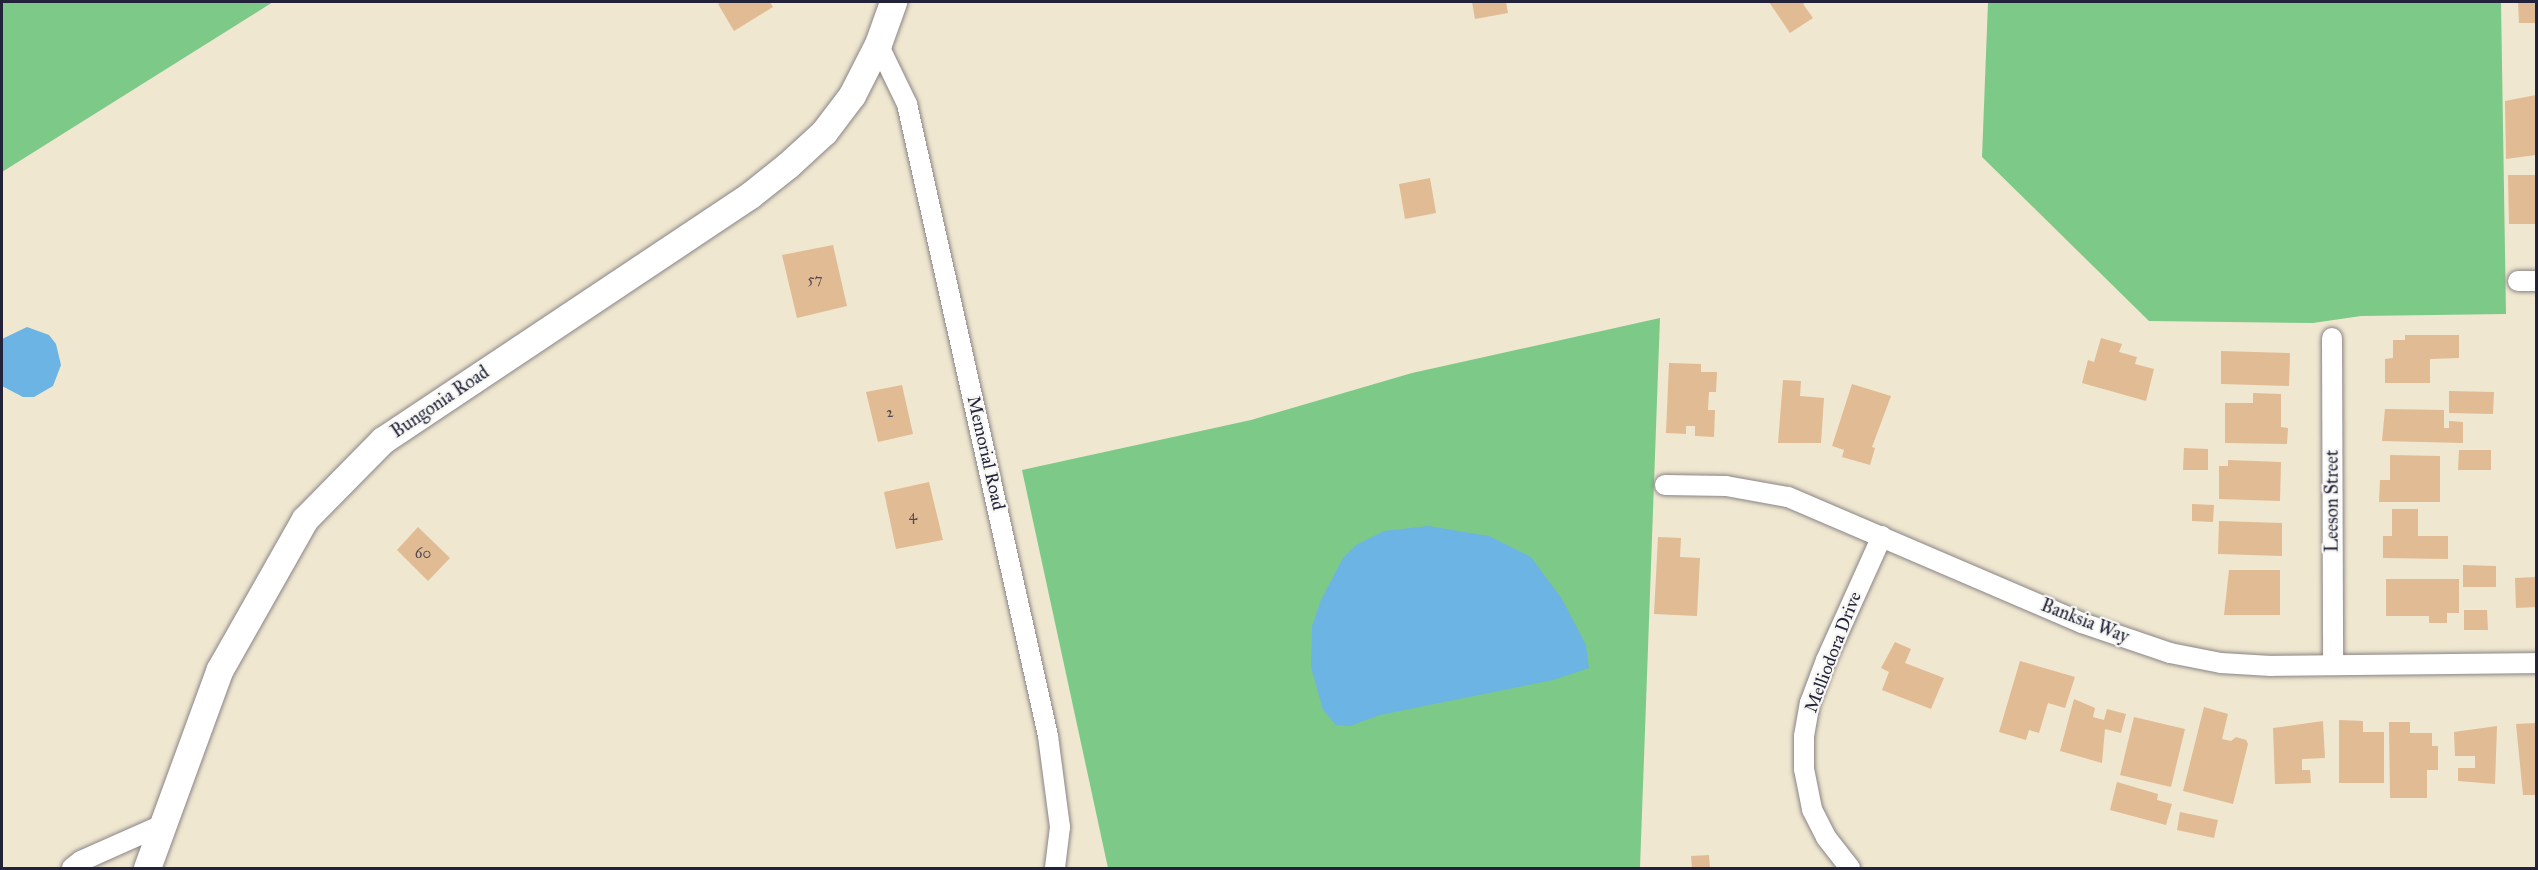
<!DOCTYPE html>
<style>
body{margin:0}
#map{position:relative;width:2538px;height:870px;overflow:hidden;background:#f0e7d0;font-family:"IM FELL Great Primer",serif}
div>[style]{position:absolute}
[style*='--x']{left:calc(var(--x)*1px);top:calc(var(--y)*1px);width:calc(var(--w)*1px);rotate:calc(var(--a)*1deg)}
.green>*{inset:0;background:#7dc988}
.water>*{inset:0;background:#6bb4e3}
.building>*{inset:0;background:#e1bb93}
.roads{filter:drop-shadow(0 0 2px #898486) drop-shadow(0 0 2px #898486)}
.street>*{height:20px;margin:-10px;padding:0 10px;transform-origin:10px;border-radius:10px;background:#fff}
.secondary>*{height:27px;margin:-13.5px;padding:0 13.5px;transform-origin:13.5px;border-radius:13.5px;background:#fff}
span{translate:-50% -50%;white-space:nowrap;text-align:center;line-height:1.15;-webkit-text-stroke:4.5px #f6f6f2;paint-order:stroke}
.number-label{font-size:15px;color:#524851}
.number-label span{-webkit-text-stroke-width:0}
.street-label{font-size:18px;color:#22223b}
.frame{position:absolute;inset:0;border:3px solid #22223b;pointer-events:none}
</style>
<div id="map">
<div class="green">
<div style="clip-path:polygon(2px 2px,273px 2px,2px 172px)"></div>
<div style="clip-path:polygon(1988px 2px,2501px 2px,2506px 314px,2361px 316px,2313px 323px,2149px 321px,1982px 157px)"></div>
<div style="clip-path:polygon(1660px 318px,1640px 868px,1108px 868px,1022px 470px,1251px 420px,1412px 373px)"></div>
</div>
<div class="water">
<div style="clip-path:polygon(27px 327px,49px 335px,56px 344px,61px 365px,53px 386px,34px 397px,23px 397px,2px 386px,2px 339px)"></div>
<div style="clip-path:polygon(1428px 526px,1489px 536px,1531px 557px,1562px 599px,1586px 645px,1589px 668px,1553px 680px,1380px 715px,1350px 726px,1336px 725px,1323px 710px,1311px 667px,1312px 626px,1321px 600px,1343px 558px,1356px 545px,1384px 531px)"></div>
</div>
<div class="building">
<div style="clip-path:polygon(722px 2px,770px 2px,773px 7px,734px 31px,718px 4px)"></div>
<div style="clip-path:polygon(1472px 2px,1506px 2px,1508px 13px,1475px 19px)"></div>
<div style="clip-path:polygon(1769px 2px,1807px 2px,1803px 4px,1813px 18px,1790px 33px)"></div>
<div style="clip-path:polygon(2518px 2px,2536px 2px,2536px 23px,2519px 23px)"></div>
<div style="clip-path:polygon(2536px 95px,2536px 155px,2506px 159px,2505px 101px)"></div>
<div style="clip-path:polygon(2508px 175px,2536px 175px,2536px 224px,2509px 224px)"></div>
<div style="clip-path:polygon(1430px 178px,1436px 213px,1405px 219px,1399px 184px)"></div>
<div style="clip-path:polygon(833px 245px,847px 306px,797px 318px,782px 255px)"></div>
<div style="clip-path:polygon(2405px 335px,2459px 335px,2459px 358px,2430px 359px,2430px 383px,2385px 383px,2385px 359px,2393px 358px,2393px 340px,2405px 340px)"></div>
<div style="clip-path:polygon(2101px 338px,2122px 344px,2119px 352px,2137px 357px,2135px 364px,2154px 369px,2146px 401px,2082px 383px,2088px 360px,2094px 362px)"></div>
<div style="clip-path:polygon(2221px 351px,2290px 353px,2289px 386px,2221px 384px)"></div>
<div style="clip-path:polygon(1669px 363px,1701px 364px,1701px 372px,1717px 372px,1716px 392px,1709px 392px,1708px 410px,1715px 410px,1714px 437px,1695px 436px,1695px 426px,1686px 426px,1686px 434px,1666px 433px)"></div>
<div style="clip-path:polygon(1783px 380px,1801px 381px,1800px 396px,1824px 398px,1821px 443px,1778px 443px)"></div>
<div style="clip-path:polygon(1852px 384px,1891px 396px,1872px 447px,1875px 448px,1870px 465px,1842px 457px,1844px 450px,1832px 446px)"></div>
<div style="clip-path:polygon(902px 385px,913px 434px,878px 442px,866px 392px)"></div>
<div style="clip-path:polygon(2449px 391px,2494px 392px,2493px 414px,2449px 413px)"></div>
<div style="clip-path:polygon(2253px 393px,2281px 394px,2281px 427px,2288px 428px,2287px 444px,2225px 443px,2225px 403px,2253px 403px)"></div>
<div style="clip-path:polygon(2385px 409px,2444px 410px,2444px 428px,2449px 428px,2449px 421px,2463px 422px,2463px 443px,2382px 441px)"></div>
<div style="clip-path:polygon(2184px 448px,2208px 449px,2208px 470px,2183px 470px)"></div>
<div style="clip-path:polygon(2459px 450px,2491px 450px,2491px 470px,2458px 470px)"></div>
<div style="clip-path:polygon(2390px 455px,2440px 456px,2440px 502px,2379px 502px,2380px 480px,2390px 480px)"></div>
<div style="clip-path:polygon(2228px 460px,2281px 462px,2280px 501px,2219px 499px,2219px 466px,2228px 466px)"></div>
<div style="clip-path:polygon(929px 482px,943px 540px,896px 549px,884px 492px)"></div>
<div style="clip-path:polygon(2192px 504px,2214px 505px,2213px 522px,2192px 521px)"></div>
<div style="clip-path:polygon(2392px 509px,2418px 509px,2418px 536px,2448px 536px,2448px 559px,2383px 558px,2383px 536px,2392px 536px)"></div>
<div style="clip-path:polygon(2219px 521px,2282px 523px,2282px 556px,2218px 554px)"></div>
<div style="clip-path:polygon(418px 527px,450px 558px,428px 581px,397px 550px)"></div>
<div style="clip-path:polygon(1658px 537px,1681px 538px,1680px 557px,1700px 558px,1697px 616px,1654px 614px)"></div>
<div style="clip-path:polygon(2463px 565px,2496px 566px,2496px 587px,2463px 587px)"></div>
<div style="clip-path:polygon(2229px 570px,2280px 570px,2280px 615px,2224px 615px)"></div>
<div style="clip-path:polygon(2536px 577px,2536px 607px,2516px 608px,2515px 578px)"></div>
<div style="clip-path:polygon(2386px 579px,2459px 579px,2459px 613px,2447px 613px,2447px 623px,2429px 623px,2429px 616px,2386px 616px)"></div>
<div style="clip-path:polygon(2464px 610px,2487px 610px,2488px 630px,2464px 630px)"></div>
<div style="clip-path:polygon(1895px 642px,1911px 649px,1905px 663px,1944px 678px,1931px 709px,1882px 690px,1889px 672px,1881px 668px)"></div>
<div style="clip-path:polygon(2020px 661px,2075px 677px,2065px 708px,2048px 703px,2039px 733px,2029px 730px,2026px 740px,1999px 732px)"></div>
<div style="clip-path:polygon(2074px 699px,2095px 708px,2093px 717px,2104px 720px,2107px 709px,2126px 714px,2121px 733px,2105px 729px,2102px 763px,2060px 751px)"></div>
<div style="clip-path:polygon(2204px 707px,2228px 714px,2222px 739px,2231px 741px,2236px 737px,2246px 740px,2248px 744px,2233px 804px,2183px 791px)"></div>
<div style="clip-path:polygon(2134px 717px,2185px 729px,2171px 787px,2120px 775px)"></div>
<div style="clip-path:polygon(2339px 720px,2363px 721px,2363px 732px,2384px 732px,2384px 783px,2339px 783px)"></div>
<div style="clip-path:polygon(2323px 721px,2325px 758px,2302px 759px,2302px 770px,2310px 770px,2311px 783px,2275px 784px,2273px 728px)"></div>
<div style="clip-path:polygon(2389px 722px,2410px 722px,2410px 733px,2432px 733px,2432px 746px,2438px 746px,2438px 770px,2427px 770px,2427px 798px,2390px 798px)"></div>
<div style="clip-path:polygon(2536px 723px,2536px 795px,2523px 795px,2516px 724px)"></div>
<div style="clip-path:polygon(2497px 726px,2495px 784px,2458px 781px,2458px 768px,2475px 768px,2475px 756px,2455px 756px,2454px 732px)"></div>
<div style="clip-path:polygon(2117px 782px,2158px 794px,2157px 800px,2172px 804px,2166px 825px,2110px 810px)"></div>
<div style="clip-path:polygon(2180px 812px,2218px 820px,2214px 838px,2177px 830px)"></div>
<div style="clip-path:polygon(1709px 855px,1710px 868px,1692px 868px,1691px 856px)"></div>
</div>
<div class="roads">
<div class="street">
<div style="--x:878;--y:44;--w:67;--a:64.2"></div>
<div style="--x:907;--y:104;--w:648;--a:77.42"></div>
<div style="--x:1048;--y:736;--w:92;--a:82.5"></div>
<div style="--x:1060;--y:827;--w:41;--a:97"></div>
<div style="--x:2518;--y:281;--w:18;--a:0"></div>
<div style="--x:2332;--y:338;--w:326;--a:89.8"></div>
<div style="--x:1665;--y:485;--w:61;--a:0.9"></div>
<div style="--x:1726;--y:486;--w:63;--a:10.1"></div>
<div style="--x:1788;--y:497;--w:320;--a:23.2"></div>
<div style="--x:2082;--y:623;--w:93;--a:18.8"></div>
<div style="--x:2170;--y:653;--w:52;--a:11.1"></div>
<div style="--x:2221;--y:663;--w:50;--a:3.4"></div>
<div style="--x:2271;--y:666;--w:265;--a:-0.6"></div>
<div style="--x:72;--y:868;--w:11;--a:-38"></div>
<div style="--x:81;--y:861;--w:89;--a:-24"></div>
<div style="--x:1850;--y:868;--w:39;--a:-128"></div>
<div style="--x:1826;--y:837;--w:31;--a:-117"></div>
<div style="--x:1812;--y:809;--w:41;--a:-101.3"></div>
<div style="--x:1804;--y:769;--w:33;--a:-90"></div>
<div style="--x:1804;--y:736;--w:34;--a:-80"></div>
<div style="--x:1810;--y:703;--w:46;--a:-69.6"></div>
<div style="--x:1826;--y:660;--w:136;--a:-65.7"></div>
</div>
<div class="secondary">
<div style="--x:147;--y:868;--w:212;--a:-69.9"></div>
<div style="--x:220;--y:669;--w:172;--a:-60.5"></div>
<div style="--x:305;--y:519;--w:111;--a:-45.4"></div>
<div style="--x:383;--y:440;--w:440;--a:-33.7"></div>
<div style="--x:749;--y:196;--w:50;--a:-38.5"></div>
<div style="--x:788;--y:165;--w:49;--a:-42.5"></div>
<div style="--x:824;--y:132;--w:46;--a:-52.9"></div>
<div style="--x:852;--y:95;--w:57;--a:-63"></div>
<div style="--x:878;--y:44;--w:45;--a:-70.3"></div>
</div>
</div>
<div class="number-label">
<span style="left:815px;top:280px">57</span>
<span style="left:890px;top:413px">2</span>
<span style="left:913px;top:516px">4</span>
<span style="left:423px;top:554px">60</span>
</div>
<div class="street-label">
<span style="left:440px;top:402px;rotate:-34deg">Bungonia Road</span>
<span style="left:986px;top:453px;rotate:77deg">Memorial Road</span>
<span style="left:2332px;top:501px;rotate:-90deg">Leeson Street</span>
<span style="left:2085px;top:621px;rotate:21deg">Banksia Way</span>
<span style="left:1833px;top:652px;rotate:-69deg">Melliodora Drive</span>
</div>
<div class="frame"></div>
</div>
